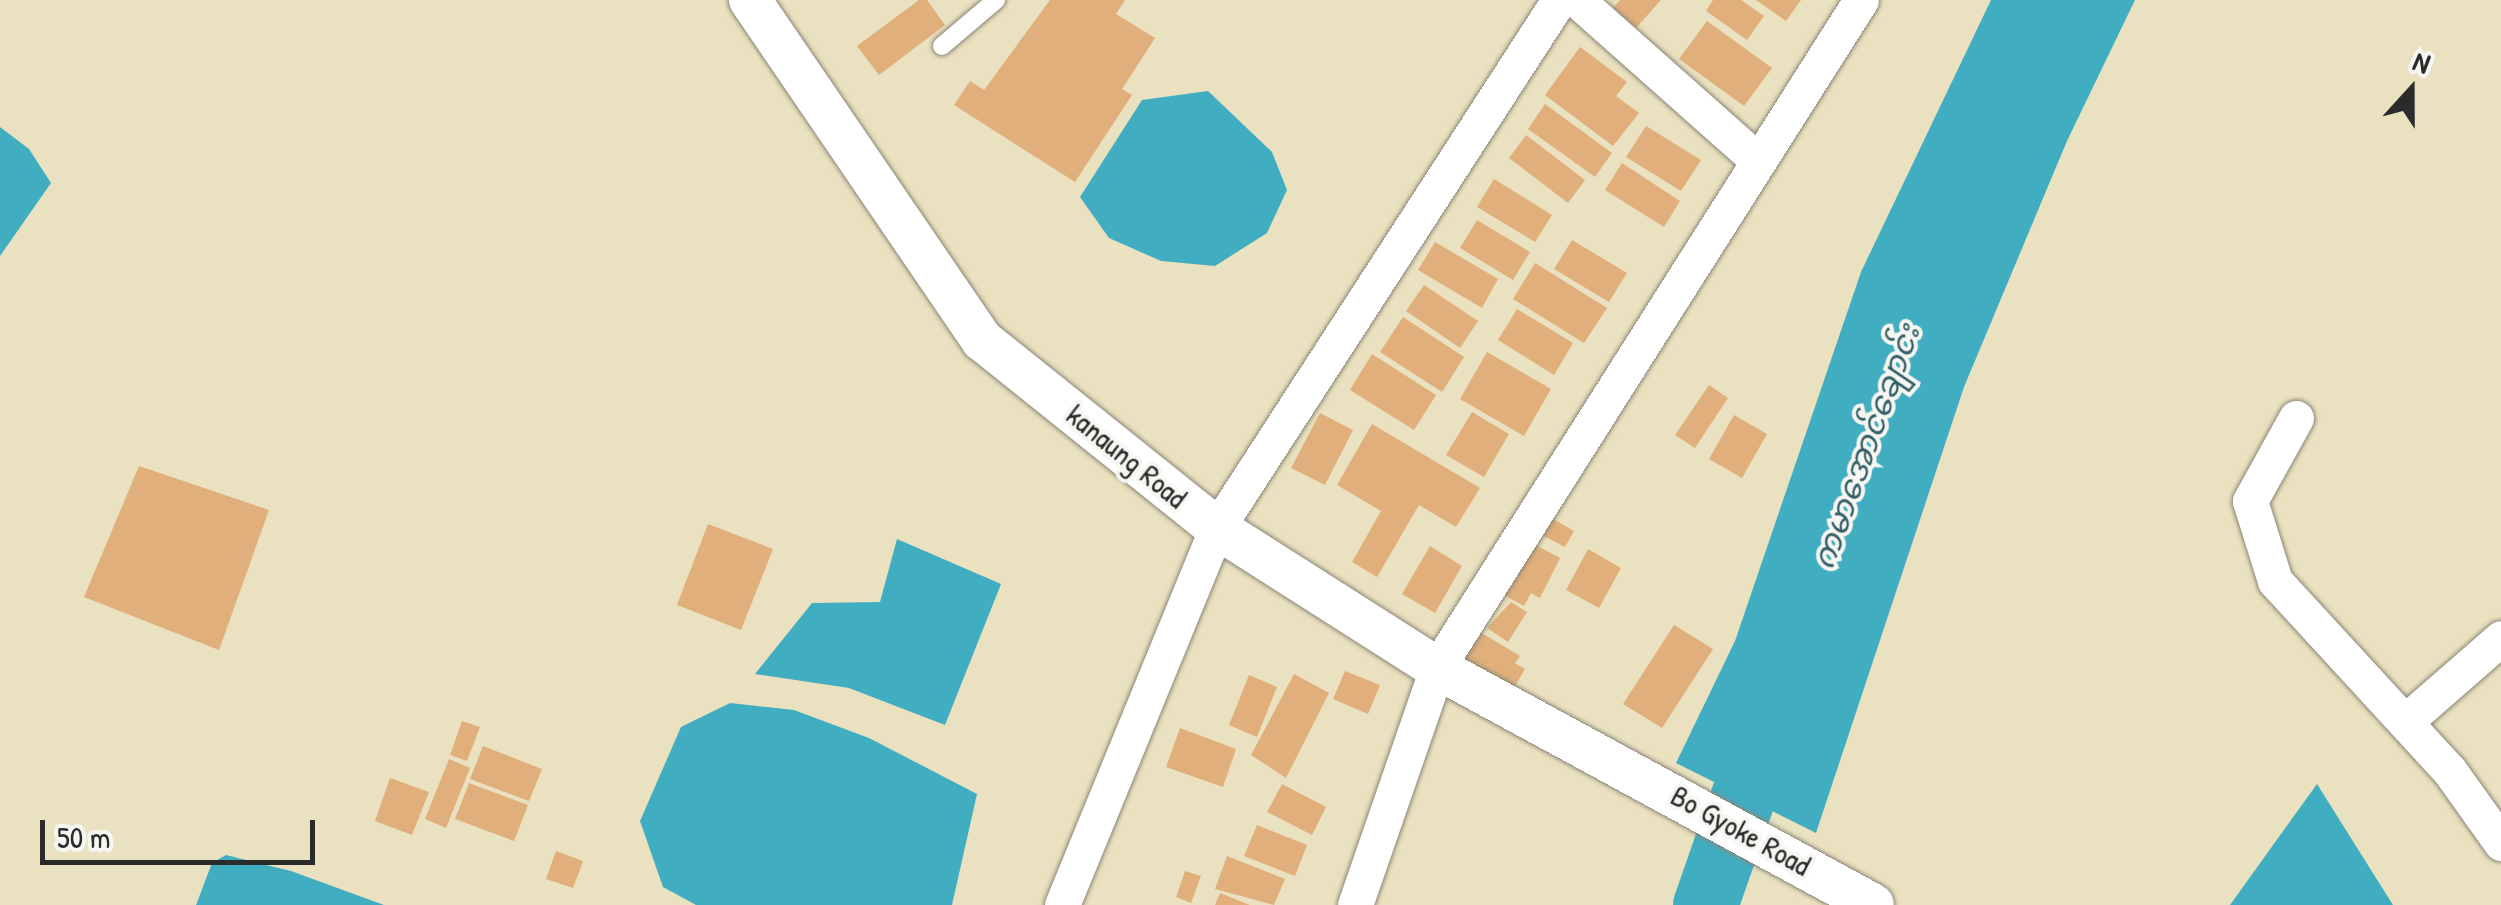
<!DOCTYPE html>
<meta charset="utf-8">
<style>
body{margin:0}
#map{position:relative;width:2501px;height:905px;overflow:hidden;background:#eae1c0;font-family:"Patrick Hand","Noto Sans Myanmar",sans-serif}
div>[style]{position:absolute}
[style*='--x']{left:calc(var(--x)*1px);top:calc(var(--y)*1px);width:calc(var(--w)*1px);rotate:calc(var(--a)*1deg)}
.water>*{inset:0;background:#41adc0}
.river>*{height:65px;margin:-32.5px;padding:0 32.5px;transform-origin:32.5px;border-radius:32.5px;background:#41adc0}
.building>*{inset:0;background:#e0af7b}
.roads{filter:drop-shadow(0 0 2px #8a8676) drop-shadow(0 0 2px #8a8676)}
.service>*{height:18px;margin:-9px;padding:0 9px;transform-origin:9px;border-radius:9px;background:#fff}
.minor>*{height:35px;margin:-17.5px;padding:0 17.5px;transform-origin:17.5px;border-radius:17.5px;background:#fff}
.tertiary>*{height:42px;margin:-21px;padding:0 21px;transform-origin:21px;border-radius:21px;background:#fff}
span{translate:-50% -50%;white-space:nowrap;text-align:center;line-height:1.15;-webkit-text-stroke:8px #f6f6f2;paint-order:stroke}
.street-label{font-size:30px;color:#2b2b2b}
.water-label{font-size:32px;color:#345f67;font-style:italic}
.north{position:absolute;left:2361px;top:40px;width:100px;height:100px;-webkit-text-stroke:8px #f6f6f2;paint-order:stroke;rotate:21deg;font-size:28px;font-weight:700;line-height:40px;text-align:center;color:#2b2b2b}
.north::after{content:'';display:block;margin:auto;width:35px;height:45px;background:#2b2b2b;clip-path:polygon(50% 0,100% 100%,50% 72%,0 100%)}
.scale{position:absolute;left:40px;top:820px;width:275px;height:45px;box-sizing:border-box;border:5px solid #2b2b2b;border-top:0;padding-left:12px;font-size:30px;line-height:35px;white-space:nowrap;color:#2b2b2b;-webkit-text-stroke:8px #f6f6f2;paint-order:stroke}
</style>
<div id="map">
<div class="water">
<div style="clip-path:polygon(1991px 0,2135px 0,2067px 141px,1964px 387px,1816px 833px,1676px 763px,1735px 641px,1861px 272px)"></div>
<div style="clip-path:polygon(1208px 91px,1272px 152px,1287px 190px,1267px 233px,1215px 266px,1161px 261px,1109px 238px,1080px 197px,1142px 100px)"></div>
<div style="clip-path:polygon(0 127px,29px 149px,51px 183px,0 256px)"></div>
<div style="clip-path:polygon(897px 539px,1001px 584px,945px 725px,849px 688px,755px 674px,812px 603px,880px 602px)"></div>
<div style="clip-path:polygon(730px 703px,794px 710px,869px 738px,977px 794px,952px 905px,696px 905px,663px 887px,640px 821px,681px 727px)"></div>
<div style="clip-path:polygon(2317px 784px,2393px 905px,2230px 905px)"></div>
<div style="clip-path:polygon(226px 855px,291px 871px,384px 905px,196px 905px,212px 863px)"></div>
</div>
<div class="river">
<div style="--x:1705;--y:905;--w:201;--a:-70.8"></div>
</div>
<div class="building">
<div style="clip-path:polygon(919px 0,927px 0,945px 25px,879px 75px,857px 46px)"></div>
<div style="clip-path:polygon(1050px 0,1125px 0,1116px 14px,1155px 38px,1122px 89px,1132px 95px,1075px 182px,954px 105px,970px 81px,984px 90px)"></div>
<div style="clip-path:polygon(1620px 0,1661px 0,1636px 28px,1613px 8px)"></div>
<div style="clip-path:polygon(1713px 0,1741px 0,1764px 16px,1747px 40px,1706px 11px)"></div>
<div style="clip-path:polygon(1756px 0,1801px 0,1786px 21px)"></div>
<div style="clip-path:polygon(1707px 21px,1772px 68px,1744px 106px,1679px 59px)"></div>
<div style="clip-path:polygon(1580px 47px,1627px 82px,1616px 96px,1639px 113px,1613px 146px,1545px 95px)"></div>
<div style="clip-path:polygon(1545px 104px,1612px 153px,1595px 177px,1528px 129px)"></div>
<div style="clip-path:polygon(1646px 126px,1701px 160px,1681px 191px,1626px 157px)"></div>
<div style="clip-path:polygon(1526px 135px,1585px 180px,1568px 203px,1509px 158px)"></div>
<div style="clip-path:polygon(1622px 163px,1680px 201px,1664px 227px,1605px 190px)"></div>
<div style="clip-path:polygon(1494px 179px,1552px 215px,1535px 242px,1477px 207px)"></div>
<div style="clip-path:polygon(1477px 220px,1530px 252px,1513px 280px,1460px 248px)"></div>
<div style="clip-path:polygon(1572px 240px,1627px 273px,1609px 302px,1554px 269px)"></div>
<div style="clip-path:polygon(1435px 242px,1498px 279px,1482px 308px,1418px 270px)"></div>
<div style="clip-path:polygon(1535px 263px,1607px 308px,1584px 343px,1513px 299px)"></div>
<div style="clip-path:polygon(1424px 285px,1478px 321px,1460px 348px,1406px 311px)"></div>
<div style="clip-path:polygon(1517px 309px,1573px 343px,1554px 375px,1498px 340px)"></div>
<div style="clip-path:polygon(1403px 317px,1464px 357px,1442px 392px,1380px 352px)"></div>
<div style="clip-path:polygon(1487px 352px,1551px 389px,1524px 436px,1460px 399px)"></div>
<div style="clip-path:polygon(1372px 354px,1436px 395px,1414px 430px,1350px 390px)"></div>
<div style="clip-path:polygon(1709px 385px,1728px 398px,1695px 448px,1675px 435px)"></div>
<div style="clip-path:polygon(1472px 412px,1509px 434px,1484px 477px,1446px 455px)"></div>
<div style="clip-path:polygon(1320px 413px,1353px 430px,1325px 485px,1291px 468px)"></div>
<div style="clip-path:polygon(1734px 415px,1767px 434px,1742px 478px,1709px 459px)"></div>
<div style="clip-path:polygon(1372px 424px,1480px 488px,1456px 527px,1419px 505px,1377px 577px,1352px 562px,1381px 511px,1337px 485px)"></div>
<div style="clip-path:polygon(139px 466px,269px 510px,219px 650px,84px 597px)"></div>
<div style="clip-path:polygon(1548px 516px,1574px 531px,1565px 547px,1538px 533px)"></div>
<div style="clip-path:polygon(708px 524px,773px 549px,741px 630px,677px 605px)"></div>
<div style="clip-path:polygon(1528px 541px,1560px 558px,1540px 598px,1531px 593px,1524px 606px,1500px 593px)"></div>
<div style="clip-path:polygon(1430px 546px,1462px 566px,1435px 613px,1402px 594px)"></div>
<div style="clip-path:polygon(1588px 549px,1621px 568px,1599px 608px,1566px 590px)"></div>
<div style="clip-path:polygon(1511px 602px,1527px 612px,1508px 642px,1487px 628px)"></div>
<div style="clip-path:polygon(1674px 625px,1713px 649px,1662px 728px,1623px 704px)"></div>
<div style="clip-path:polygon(1480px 632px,1520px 656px,1515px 663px,1525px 669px,1514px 688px,1457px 654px,1469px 635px,1476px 639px)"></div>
<div style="clip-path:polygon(1345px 671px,1380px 685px,1368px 714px,1333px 699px)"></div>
<div style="clip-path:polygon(1294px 674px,1329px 693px,1286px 778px,1251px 755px)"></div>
<div style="clip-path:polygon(1249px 675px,1277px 687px,1257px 737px,1229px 725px)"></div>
<div style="clip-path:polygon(462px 721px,480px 727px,467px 761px,450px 755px)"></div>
<div style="clip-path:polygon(1180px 728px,1236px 749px,1223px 787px,1166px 767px)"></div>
<div style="clip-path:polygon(483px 746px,542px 769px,529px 801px,470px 779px)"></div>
<div style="clip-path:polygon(449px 759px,470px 768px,446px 828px,425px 819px)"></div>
<div style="clip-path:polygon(390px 778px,429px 792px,412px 835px,375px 821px)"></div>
<div style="clip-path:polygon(469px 783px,528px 805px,514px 841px,455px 819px)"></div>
<div style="clip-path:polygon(1282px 784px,1326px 807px,1312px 835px,1267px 812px)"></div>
<div style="clip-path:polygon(1257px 825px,1307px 845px,1295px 876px,1244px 856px)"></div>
<div style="clip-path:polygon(556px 851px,583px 861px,573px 888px,546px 879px)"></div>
<div style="clip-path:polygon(1227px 856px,1285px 879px,1274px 905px,1215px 889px)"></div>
<div style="clip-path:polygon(1185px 871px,1201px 876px,1191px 903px,1176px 897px)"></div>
<div style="clip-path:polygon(1220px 893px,1250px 905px,1215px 905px)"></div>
</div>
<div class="roads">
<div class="service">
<div style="--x:942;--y:46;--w:71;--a:-40.4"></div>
</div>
<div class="minor">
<div style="--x:1577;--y:0;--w:241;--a:41.6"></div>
<div style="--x:2296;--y:418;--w:95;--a:119"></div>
<div style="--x:2250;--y:501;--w:84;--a:72.6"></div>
<div style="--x:2275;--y:581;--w:257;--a:47.4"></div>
<div style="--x:2449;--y:770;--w:90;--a:54.5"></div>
<div style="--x:2406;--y:721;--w:126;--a:-41.1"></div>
<div style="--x:1062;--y:905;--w:408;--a:-67.7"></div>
<div style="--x:1217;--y:528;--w:629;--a:-57.07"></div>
<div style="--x:1355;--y:905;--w:251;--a:-70.9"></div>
<div style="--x:1437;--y:668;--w:791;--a:-57.6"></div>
</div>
<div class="tertiary">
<div style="--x:750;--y:0;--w:412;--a:55.7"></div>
<div style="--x:982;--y:340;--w:301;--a:38.7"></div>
<div style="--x:1217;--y:528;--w:261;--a:32.5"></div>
<div style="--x:1437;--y:668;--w:496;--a:28.5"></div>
</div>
</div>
<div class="street-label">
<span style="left:1127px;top:456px;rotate:39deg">kanaung Road</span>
<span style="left:1741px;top:830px;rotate:29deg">Bo Gyoke Road</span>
</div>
<div class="water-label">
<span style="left:1866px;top:447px;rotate:-70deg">ကမာအောင်ချောင်း</span>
</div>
<div class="north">N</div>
<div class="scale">50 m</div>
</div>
